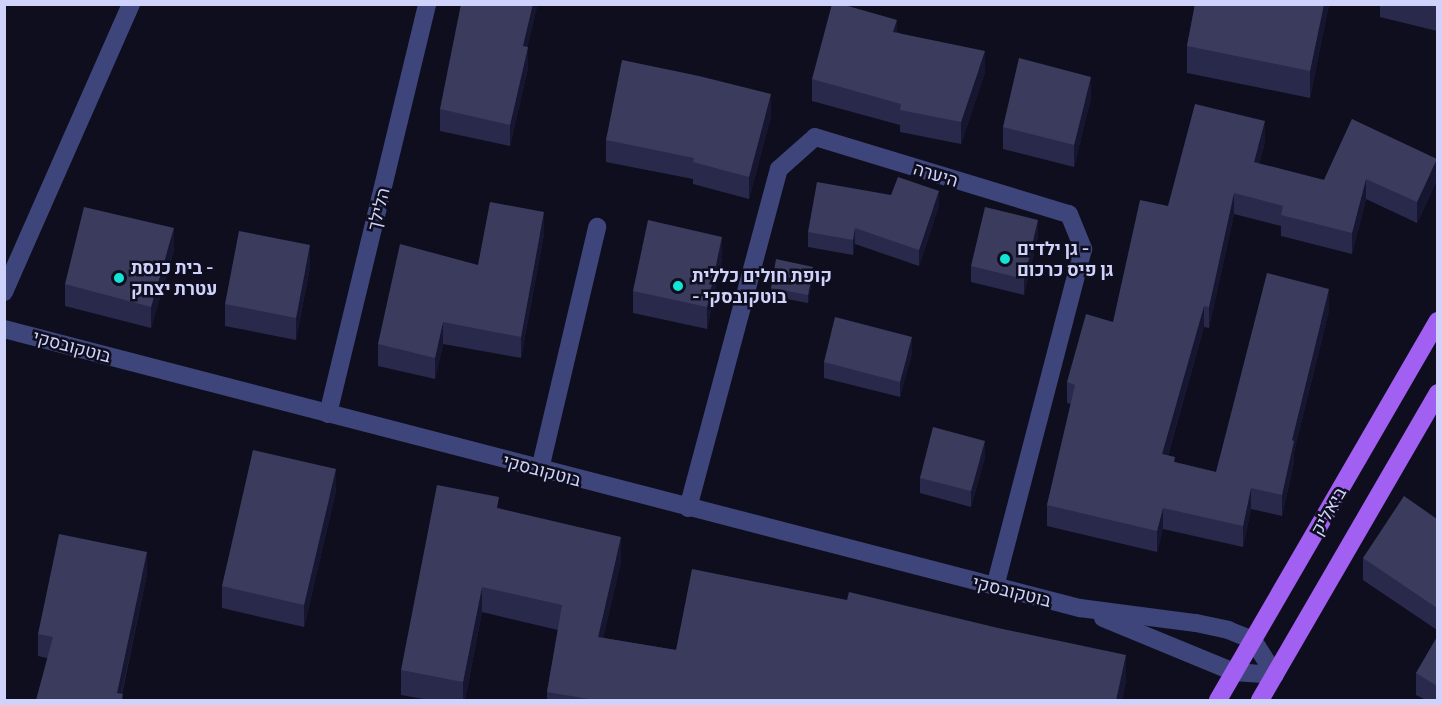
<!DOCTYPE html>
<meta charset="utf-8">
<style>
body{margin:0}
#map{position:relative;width:1442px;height:705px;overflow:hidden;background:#0e0e1e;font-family:Manrope,Heebo,sans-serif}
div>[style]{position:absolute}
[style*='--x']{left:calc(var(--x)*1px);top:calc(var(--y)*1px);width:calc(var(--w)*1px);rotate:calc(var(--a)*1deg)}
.minor>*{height:18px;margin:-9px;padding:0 9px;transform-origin:9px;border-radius:9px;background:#3d457a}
.major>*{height:18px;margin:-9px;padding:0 9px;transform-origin:9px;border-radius:9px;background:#a260f2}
.wall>*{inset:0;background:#29294b}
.shaded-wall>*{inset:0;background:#171631}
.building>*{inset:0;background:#3b3b5e}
.dots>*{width:16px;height:16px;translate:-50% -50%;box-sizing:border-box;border:3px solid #0e0e1e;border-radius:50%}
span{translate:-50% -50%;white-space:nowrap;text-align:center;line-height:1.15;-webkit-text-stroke:5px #0e0e1e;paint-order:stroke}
.street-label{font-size:18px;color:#cfd2fb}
.poi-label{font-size:18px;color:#cfd2fb;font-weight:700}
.left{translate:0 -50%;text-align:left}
.frame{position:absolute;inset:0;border:6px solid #cfd2fb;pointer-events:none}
</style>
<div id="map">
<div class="minor">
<div style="--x:4;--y:292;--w:315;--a:-66.2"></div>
<div style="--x:4;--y:329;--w:1112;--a:14.54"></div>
<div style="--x:1080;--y:608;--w:117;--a:7.4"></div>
<div style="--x:1196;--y:623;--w:33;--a:12"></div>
<div style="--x:1228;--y:630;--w:27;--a:22"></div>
<div style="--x:1253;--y:640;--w:41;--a:57.8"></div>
<div style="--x:328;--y:414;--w:422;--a:-76.4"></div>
<div style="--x:540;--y:469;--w:249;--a:-76.7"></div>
<div style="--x:688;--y:508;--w:351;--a:-75"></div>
<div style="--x:779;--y:169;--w:48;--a:-41.6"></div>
<div style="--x:815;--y:137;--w:265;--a:16.9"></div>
<div style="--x:1069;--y:214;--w:38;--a:68"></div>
<div style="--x:1083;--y:249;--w:348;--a:104.6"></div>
<div style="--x:1103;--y:618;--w:142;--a:22.4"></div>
<div style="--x:1234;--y:672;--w:41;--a:4.2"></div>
</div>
<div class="major">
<div style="--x:1218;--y:700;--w:438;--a:-59.9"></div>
<div style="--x:1260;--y:700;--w:355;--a:-59.9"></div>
</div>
<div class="wall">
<div style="clip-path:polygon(1195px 4px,1329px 4px,1310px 98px,1187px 73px,1187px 46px)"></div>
<div style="clip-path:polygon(1380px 4px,1437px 4px,1437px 31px,1380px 17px)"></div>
<div style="clip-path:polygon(897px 32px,985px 72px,961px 144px,900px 132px,900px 125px,812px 101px,812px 79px)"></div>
<div style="clip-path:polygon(528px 47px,528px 68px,510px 146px,440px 131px,440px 109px)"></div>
<div style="clip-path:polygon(1091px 98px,1074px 167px,1003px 149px,1003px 127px)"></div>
<div style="clip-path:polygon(771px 116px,749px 199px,693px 184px,693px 179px,606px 162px,606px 140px)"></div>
<div style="clip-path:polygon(1352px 119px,1437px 180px,1417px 223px,1366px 199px,1352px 254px,1281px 236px,1281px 226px,1234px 214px,1209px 328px,1204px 327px,1168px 455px,1175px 462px,1216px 472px,1329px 310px,1294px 452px,1294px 462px,1282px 516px,1251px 509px,1243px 547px,1163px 529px,1157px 552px,1047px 526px,1047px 505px,1071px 404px,1067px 403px,1067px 382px,1113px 322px,1168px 206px,1265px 142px,1259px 164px,1324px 180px)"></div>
<div style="clip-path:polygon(939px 206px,919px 266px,855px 244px,853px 255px,808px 247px,808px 232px)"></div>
<div style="clip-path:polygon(544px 234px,521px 358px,443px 344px,435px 379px,378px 366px,378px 344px,478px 265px)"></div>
<div style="clip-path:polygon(1038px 236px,1024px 295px,971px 282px,971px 266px)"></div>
<div style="clip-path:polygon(174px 250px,151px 328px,65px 306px,65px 284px)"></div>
<div style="clip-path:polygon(722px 259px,707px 329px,633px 313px,633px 291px)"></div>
<div style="clip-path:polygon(310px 267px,296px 340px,225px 326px,225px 304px)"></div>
<div style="clip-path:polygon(813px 275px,808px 303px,771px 296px,771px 288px)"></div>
<div style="clip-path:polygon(912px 353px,900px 397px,824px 378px,824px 362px)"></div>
<div style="clip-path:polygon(985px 457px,971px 507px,920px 493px,920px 478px)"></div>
<div style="clip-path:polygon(336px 491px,304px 627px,222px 608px,222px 586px)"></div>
<div style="clip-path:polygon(499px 508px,621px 562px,603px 638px,676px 650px,1126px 680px,1122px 700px,547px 700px,547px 692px,558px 630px,482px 612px,465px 700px,429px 700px,401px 695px,401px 670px)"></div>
<div style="clip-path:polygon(1437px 519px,1437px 630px,1363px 580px,1363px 558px)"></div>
<div style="clip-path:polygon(147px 574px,122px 694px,123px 700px,47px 658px,38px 656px,38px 634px)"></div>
<div style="clip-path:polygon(1437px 637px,1437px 700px,1426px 700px,1416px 695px,1416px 673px)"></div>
</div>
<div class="shaded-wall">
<div style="clip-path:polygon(533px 4px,538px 4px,523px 67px,523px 46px)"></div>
<div style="clip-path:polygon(1324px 4px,1329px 4px,1310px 98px,1310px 71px)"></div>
<div style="clip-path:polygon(897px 20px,897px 41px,893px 32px)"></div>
<div style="clip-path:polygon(528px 47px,528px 68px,510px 146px,510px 125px)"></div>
<div style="clip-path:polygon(985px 51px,985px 72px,961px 144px,961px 122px)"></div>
<div style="clip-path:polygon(1091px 77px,1091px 98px,1074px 167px,1074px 145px)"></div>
<div style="clip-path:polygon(771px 94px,771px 116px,749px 199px,749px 177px)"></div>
<div style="clip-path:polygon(1265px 121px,1265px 142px,1254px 183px,1254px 162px)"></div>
<div style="clip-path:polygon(1437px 159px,1437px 180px,1417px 223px,1417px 202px)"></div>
<div style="clip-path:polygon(1366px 179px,1366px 199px,1352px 254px,1352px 233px)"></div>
<div style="clip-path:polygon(939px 191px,939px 206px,919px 266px,919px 250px)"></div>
<div style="clip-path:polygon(1234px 193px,1234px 214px,1209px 328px,1209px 307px)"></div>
<div style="clip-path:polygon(544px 212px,544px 234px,521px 358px,521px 337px)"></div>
<div style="clip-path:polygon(1038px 220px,1038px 236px,1024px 295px,1024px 279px)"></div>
<div style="clip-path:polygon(174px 228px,174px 250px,151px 328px,151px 307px)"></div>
<div style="clip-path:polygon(855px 228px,855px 244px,853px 255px,853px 240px)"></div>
<div style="clip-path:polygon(722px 237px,722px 259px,707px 329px,707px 307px)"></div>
<div style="clip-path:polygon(310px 245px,310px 267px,296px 340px,296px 318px)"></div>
<div style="clip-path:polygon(813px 267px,813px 275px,808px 303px,808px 295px)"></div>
<div style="clip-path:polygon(1329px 289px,1329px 310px,1294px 452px,1294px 462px,1282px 516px,1282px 495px,1292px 440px)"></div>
<div style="clip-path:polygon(1204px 306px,1204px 327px,1162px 475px,1162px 454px)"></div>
<div style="clip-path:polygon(443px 322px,443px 344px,435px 379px,435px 358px)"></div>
<div style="clip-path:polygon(912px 337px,912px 353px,900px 397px,900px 382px)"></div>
<div style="clip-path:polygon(985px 441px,985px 457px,971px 507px,971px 491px)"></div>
<div style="clip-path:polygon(336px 469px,336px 491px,304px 627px,304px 605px)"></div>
<div style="clip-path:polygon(1251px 488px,1251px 509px,1243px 547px,1243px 526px)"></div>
<div style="clip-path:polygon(1163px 508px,1163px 529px,1157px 552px,1157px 531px)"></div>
<div style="clip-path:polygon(621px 537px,621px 562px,598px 662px,598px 637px)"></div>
<div style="clip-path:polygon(147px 552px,147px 574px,120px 700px,117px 693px)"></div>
<div style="clip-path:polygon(482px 587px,482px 612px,465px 700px,463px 700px,463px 682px)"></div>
<div style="clip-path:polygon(1126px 655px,1126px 680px,1122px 700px,1116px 700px)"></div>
</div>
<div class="building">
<div style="clip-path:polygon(461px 4px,533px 4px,523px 46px,528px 47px,510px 125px,440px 109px)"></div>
<div style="clip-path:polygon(832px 4px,841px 4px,897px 20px,893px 32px,985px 51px,961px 122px,900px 110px,901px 104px,812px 79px)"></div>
<div style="clip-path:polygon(1195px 4px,1324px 4px,1310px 71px,1187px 46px)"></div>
<div style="clip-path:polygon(1019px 58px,1091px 77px,1074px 145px,1003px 127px)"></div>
<div style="clip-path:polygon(622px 60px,699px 76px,771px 94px,749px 177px,693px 162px,694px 158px,606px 140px)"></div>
<div style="clip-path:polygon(1195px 104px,1265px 121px,1254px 162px,1324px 180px,1352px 119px,1437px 159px,1417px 202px,1366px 179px,1352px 233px,1281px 215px,1283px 206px,1234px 193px,1209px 307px,1204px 306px,1162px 454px,1175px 457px,1174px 462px,1216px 472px,1267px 273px,1329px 289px,1292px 440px,1294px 441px,1282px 495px,1251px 488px,1243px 526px,1163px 508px,1157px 531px,1047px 505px,1075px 385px,1067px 382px,1086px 314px,1113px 322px,1140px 200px,1168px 206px)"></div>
<div style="clip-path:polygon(898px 177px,939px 191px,919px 250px,855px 228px,853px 240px,808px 232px,817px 182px,891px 195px)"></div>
<div style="clip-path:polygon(490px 202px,544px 212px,521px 337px,443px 322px,435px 358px,378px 344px,400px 244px,478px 265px)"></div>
<div style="clip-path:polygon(84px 207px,174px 228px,151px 307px,65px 284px)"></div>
<div style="clip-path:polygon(985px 207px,1038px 220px,1024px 279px,971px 266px)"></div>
<div style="clip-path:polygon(648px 220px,722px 237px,707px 307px,633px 291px)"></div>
<div style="clip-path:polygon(239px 231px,310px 245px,296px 318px,225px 304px)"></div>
<div style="clip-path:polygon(776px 259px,813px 267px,808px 295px,771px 288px)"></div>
<div style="clip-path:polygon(835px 317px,912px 337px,900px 382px,824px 362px)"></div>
<div style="clip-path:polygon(933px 427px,985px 441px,971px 491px,920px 478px)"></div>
<div style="clip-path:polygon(253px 450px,336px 469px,304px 605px,222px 586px)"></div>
<div style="clip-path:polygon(437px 485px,499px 497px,497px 508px,621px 537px,598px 637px,676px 650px,692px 569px,847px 600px,849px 592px,998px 628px,1126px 655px,1116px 700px,595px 700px,547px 692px,562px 605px,482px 587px,463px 682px,401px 670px)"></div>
<div style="clip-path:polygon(1404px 496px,1437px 519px,1437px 608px,1363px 558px)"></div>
<div style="clip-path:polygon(59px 534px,147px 552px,117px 693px,123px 694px,121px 700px,36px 700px,53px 637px,38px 634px)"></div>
<div style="clip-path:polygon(1437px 637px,1437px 686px,1416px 673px)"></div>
</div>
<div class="dots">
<div style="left:1005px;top:259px;background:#13e4d5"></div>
<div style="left:119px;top:278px;background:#13e4d5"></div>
<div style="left:678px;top:286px;background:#13e4d5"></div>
</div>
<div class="street-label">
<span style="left:936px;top:174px;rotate:17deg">היערה</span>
<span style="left:378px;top:209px;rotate:-76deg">הלילך</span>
<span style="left:72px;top:346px;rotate:15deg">בוטקובסקי</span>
<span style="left:542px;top:470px;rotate:15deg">בוטקובסקי</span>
<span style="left:1328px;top:511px;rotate:-60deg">ביאליק</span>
<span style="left:1012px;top:591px;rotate:14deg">בוטקובסקי</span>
</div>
<div class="poi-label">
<span class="left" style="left:1017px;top:259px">גן ילדים -<br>גן פיס כרכום</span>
<span class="left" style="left:131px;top:278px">בית כנסת -<br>עטרת יצחק</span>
<span class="left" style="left:692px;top:286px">קופת חולים כללית<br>- בוטקובסקי</span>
</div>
<div class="frame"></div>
</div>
